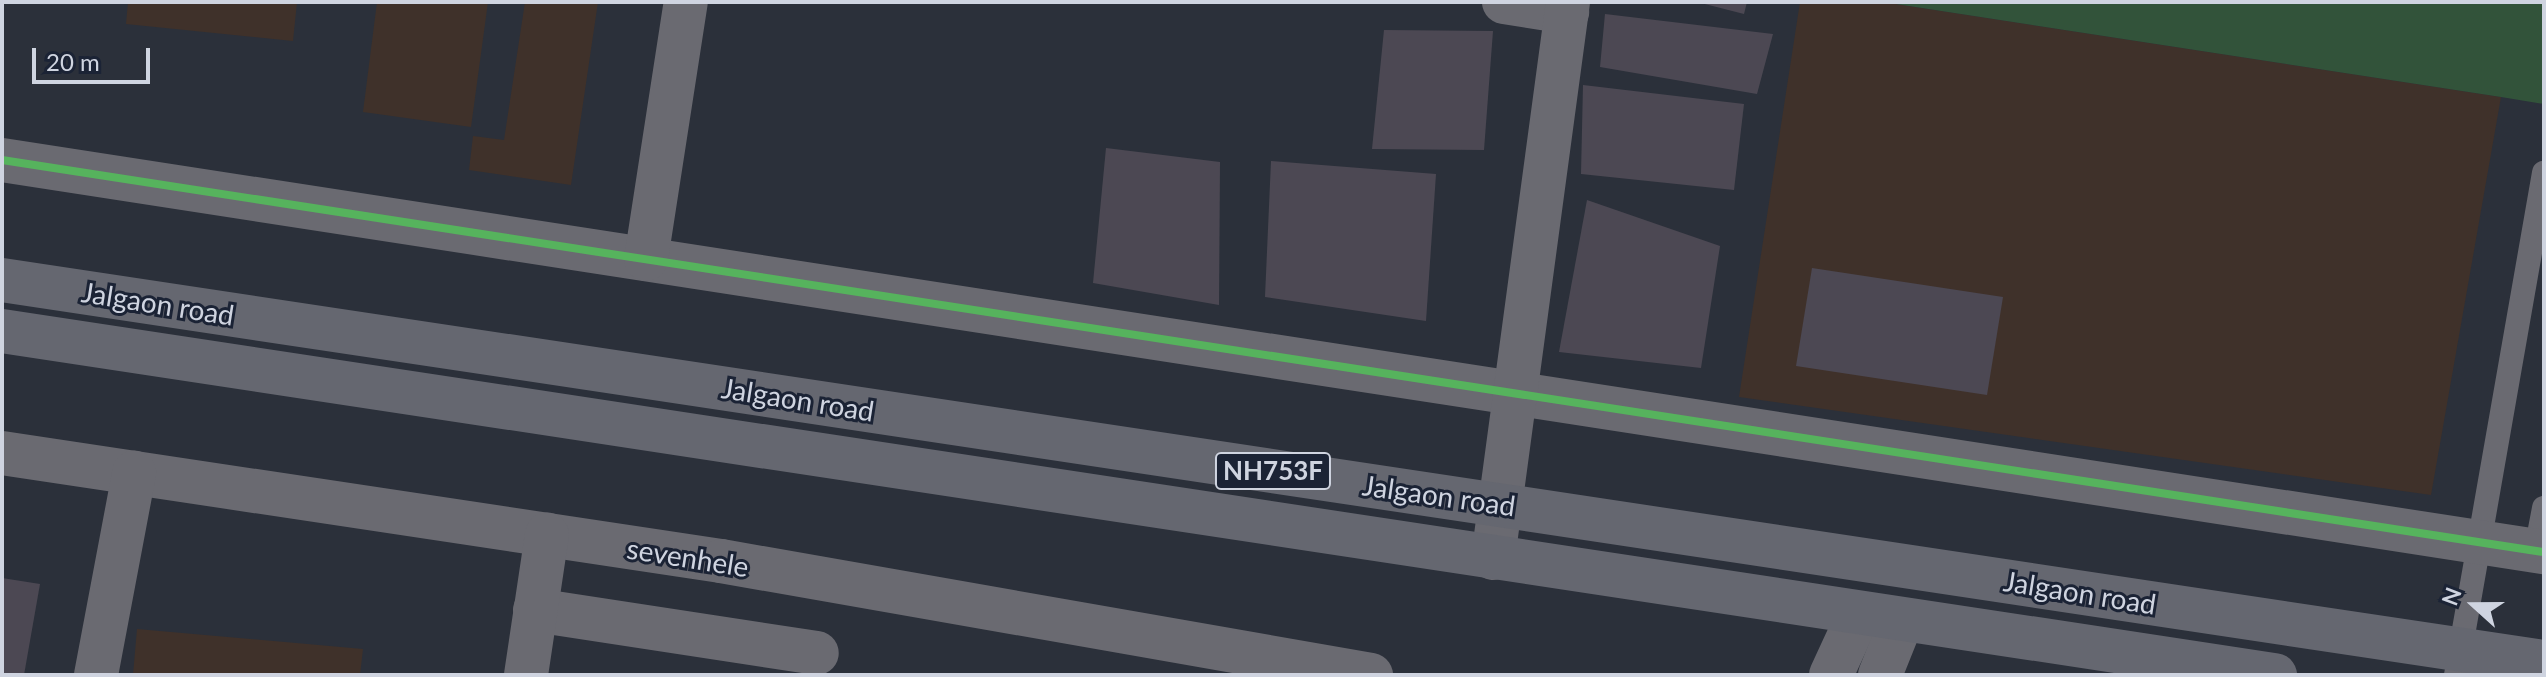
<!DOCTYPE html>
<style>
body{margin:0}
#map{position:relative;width:2546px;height:677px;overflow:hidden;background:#2b303a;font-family:Lato,sans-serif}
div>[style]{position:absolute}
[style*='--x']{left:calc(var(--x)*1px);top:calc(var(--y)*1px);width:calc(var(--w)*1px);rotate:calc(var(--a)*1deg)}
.industrial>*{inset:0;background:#3f312a}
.green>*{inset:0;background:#32533a}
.building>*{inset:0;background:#4c4853}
.lane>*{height:24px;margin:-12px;padding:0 12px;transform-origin:12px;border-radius:12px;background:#6a6a71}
.street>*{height:44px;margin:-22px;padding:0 22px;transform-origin:22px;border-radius:22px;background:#6a6a71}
.highway>*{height:44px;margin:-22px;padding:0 22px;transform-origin:22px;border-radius:22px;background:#656770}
.cycleway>*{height:8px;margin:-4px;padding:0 4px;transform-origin:4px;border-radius:4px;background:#56b35d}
span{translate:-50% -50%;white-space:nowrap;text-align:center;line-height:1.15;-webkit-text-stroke:6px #1b2335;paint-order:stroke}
.shield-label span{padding:2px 6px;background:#1b2335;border:2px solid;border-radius:6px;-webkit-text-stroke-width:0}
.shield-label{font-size:26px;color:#cfd4e0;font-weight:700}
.street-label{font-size:28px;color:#cfd4e0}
.frame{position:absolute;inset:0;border:4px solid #cfd4e0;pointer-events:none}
.north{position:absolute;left:2434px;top:565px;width:80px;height:80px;-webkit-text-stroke:6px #1b2335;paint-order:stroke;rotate:291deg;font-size:22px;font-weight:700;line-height:32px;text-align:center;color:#cfd4e0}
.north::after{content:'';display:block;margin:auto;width:28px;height:36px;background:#cfd4e0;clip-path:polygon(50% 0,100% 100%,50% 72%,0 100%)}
.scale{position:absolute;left:32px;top:48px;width:118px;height:36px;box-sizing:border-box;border:4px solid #cfd4e0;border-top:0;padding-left:10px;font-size:24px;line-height:28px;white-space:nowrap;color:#cfd4e0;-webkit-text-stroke:6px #1b2335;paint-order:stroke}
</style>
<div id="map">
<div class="industrial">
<div style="clip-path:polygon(128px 2px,297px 2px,293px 41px,126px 24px)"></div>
<div style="clip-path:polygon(377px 2px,488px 2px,471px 127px,363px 112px)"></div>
<div style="clip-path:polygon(525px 2px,598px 2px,571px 185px,469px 170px,473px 136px,504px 140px)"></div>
<div style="clip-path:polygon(1800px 2px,1883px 2px,2501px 97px,2431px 495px,1739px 397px)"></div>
<div style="clip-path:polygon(137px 629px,363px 649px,360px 675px,133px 675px)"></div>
</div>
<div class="green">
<div style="clip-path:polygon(1883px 2px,2544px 2px,2544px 104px,2501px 97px)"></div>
</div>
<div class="building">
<div style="clip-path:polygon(1697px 2px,1747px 2px,1744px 14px)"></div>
<div style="clip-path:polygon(1605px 14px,1773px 34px,1757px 94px,1600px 67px)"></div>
<div style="clip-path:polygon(1384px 30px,1493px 31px,1484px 150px,1372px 149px)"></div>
<div style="clip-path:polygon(1583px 85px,1744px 104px,1734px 190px,1581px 174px)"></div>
<div style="clip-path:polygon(1106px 148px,1220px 162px,1219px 305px,1093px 283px)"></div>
<div style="clip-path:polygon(1271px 161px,1436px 174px,1426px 321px,1265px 297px)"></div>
<div style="clip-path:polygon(1587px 200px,1720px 246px,1701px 368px,1559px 352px)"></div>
<div style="clip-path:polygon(1812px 268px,2003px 297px,1987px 395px,1796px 366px)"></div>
<div style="clip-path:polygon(2px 578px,40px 584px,24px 675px,2px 675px)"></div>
</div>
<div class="lane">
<div style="--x:2536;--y:550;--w:43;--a:-79.2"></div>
<div style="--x:2456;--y:675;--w:510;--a:-80.06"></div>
</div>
<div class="street">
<div style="--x:1504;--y:2;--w:64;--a:9"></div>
<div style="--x:2;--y:160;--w:2572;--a:8.77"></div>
<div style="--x:646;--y:259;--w:260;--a:-81.2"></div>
<div style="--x:2;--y:453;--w:727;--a:8.54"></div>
<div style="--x:721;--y:561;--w:660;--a:9.95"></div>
<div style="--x:1493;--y:558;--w:561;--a:-82.32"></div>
<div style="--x:535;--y:610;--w:285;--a:8.7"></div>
<div style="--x:96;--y:675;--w:206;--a:-79.3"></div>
<div style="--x:526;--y:675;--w:142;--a:-81.5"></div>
<div style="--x:1831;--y:675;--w:67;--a:-65.3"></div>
<div style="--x:1880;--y:675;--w:59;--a:-68.2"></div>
</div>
<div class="highway">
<div style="--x:2;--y:280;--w:2571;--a:8.55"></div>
<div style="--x:2;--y:331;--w:2299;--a:8.61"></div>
</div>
<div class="cycleway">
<div style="--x:2;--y:160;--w:2572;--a:8.77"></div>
</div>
<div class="shield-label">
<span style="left:1273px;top:471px">NH753F</span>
</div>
<div class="street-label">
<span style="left:158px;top:303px;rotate:9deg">Jalgaon road</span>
<span style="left:798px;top:399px;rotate:9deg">Jalgaon road</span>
<span style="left:1439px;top:495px;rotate:8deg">Jalgaon road</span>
<span style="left:688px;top:557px;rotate:9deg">sevenhele</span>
<span style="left:2080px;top:592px;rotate:9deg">Jalgaon road</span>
</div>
<div class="frame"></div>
<div class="north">N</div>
<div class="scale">20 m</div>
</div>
